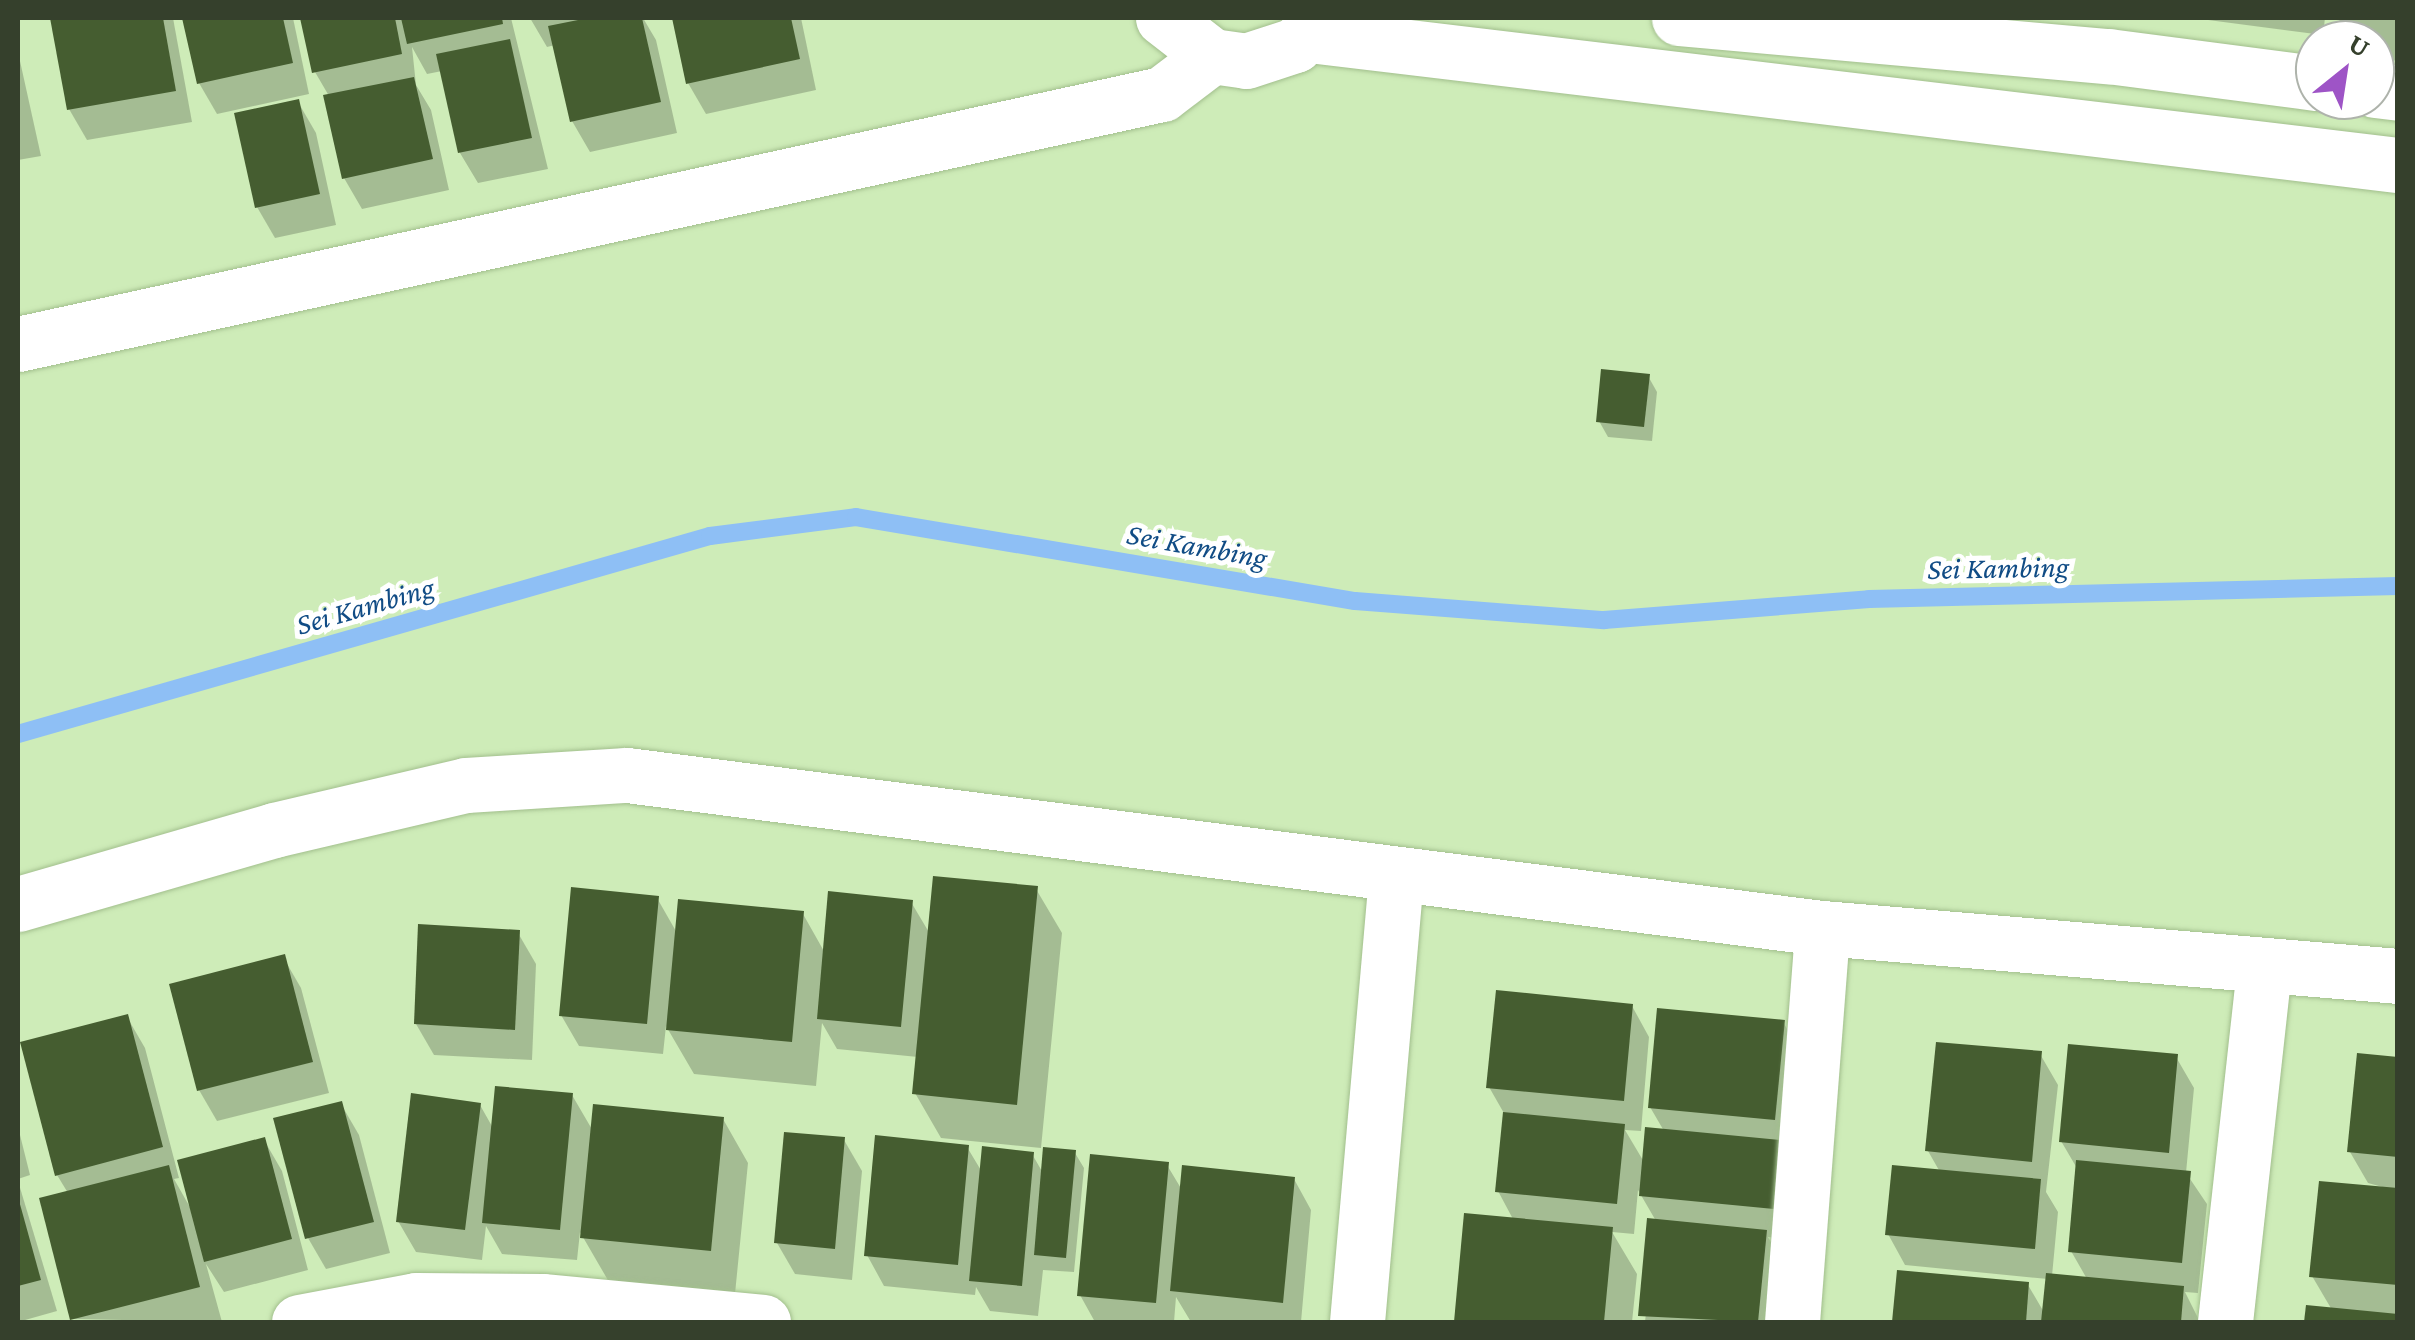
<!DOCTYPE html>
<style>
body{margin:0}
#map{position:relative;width:2415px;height:1340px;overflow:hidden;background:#ceecb8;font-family:"Crimson Pro",serif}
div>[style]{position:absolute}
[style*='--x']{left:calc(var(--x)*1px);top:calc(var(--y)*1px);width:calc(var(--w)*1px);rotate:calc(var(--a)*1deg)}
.shadow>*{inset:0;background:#0003}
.stream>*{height:18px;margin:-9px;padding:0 9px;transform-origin:9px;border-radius:9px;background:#8ebff5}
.building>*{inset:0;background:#455d30}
.roads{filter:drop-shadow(0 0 2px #a2bf8d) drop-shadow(0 0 2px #a2bf8d)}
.minor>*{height:55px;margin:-27.5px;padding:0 27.5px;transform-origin:27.5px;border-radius:27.5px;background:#fff}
span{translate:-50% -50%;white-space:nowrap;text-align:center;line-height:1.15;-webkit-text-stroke:10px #fff;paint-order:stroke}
.water-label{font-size:30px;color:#114c85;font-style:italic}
.frame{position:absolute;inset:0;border:20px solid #35402c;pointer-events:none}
.north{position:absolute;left:2295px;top:20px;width:100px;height:100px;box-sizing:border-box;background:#fff;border:2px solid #aeb3ab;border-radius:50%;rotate:30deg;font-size:28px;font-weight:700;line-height:40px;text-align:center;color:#35402c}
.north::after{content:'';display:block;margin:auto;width:35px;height:45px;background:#9e54c6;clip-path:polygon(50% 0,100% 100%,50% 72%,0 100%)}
</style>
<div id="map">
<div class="shadow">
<div style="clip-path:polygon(52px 18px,173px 18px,192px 122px,87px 140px,69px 109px)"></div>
<div style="clip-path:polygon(185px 18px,293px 18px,309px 94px,217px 114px,199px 83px)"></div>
<div style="clip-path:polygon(303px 18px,511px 18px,548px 169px,478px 183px,460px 153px,442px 71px,427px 74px,412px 47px,416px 85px,431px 110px,449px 190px,362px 209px,344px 178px,329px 96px,315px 72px)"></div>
<div style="clip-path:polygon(530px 18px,643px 18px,656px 40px,677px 133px,590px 152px,572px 121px,555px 45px,547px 47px)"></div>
<div style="clip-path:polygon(674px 18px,801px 18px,816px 90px,706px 114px,688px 83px)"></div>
<div style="clip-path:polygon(2193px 18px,2325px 18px,2323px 35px)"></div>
<div style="clip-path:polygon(2338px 18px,2398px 18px,2398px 61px,2375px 58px,2375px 40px,2351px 40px)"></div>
<div style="clip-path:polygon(18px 52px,41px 156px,18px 160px)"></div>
<div style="clip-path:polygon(298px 102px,316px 133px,336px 225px,275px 238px,257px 207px)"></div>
<div style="clip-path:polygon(1648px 376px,1657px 392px,1652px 441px,1608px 437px,1599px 421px)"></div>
<div style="clip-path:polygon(1036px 889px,1062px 933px,1041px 1148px,941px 1138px,915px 1093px,918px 1057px,837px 1049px,822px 1023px,816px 1086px,694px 1074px,666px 1026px,663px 1054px,579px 1046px,561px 1015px,657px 898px,677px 933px,803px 914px,825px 953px,911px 902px,930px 934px)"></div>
<div style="clip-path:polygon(518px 933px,536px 964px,532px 1060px,434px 1055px,416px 1024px)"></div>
<div style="clip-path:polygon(283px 957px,301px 988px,329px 1093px,217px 1121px,199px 1090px)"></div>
<div style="clip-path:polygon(1632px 1006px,1649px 1037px,1641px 1131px,1625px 1130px,1644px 1162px,1664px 1131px,1650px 1107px,1783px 1022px,1801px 1053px,1791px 1239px,1768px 1237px,1783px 1263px,1778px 1322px,1645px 1322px,1656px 1221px,1638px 1190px,1634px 1234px,1612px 1232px,1637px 1274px,1632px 1322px,1457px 1322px,1514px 1221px,1498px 1191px,1505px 1115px,1489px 1087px)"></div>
<div style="clip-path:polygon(127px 1017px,145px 1048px,179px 1178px,174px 1179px,191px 1209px,264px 1140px,282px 1171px,308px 1270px,224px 1292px,206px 1264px,222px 1322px,73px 1319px,68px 1193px,57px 1175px)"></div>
<div style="clip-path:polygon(2040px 1054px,2058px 1085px,2046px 1192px,2058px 1212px,2052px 1276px,2087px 1279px,2071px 1251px,2078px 1170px,2061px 1141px,2176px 1057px,2194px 1088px,2186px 1173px,2207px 1204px,2198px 1293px,2185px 1292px,2200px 1322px,1894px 1322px,1899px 1272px,2028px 1285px,2045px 1314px,2048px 1279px,1905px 1265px,1888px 1234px,1940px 1172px,1928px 1151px)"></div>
<div style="clip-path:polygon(2398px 1060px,2398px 1322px,2306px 1322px,2308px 1307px,2332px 1310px,2312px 1276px,2393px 1190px,2368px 1183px,2350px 1152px)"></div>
<div style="clip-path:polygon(572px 1095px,593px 1131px,723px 1119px,748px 1163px,735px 1294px,609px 1282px,580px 1232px,577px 1260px,502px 1254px,486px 1226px,482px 1260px,416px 1252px,398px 1221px,480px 1105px,493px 1128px)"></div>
<div style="clip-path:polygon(341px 1104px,359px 1135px,390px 1253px,326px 1269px,308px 1238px,276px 1120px)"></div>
<div style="clip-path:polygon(18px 1127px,30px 1175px,18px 1179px)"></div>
<div style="clip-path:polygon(844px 1140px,862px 1171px,852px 1280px,795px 1274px,777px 1243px)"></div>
<div style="clip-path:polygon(967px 1147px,982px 1172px,1032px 1154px,1043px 1173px,1075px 1153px,1084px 1168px,1074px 1272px,1043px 1270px,1038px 1316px,990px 1311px,976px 1287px,975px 1295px,884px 1286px,867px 1255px)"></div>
<div style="clip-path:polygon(1167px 1165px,1182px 1190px,1294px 1179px,1311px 1210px,1301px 1322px,1191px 1322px,1176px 1297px,1174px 1322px,1095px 1322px,1080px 1295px)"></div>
<div style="clip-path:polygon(18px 1181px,57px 1311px,18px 1322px)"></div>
</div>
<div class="stream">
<div style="--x:18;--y:734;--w:720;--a:-15.97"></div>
<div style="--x:710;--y:536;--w:147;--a:-7.4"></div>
<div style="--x:856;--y:517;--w:506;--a:9.56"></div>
<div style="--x:1355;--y:601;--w:250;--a:4.4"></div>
<div style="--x:1604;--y:620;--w:266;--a:-4.5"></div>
<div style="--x:1869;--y:599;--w:529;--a:-1.41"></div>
</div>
<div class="building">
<div style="clip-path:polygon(50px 18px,163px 18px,176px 91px,67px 110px)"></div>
<div style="clip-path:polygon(182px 18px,283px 18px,293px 63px,197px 84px)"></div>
<div style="clip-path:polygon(300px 18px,395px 18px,402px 54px,312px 73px)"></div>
<div style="clip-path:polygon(401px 18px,502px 18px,503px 24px,407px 44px)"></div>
<div style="clip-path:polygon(588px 18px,642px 18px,661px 102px,570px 122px,548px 26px)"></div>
<div style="clip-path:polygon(672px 18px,791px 18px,800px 59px,686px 84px)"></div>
<div style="clip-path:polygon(510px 39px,532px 138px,458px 153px,436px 54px)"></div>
<div style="clip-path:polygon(414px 77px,433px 159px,342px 179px,323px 95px)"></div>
<div style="clip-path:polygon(299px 99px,320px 194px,255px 208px,234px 113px)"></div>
<div style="clip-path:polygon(1601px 369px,1650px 374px,1644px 427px,1596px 422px)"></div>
<div style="clip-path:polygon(933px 876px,1038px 886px,1017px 1105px,912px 1094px)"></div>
<div style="clip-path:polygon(571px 887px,659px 896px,647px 1024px,559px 1016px)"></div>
<div style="clip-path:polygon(828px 891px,913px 900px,901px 1027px,817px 1019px)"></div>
<div style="clip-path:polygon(678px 899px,804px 911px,792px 1042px,666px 1030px)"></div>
<div style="clip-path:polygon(418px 924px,520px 930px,515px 1030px,414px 1024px)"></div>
<div style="clip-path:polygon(285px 954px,313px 1062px,197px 1091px,169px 984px)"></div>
<div style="clip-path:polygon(1496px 990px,1633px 1004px,1624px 1101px,1486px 1088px)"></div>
<div style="clip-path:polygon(1657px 1008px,1785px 1020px,1775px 1120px,1648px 1108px)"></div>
<div style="clip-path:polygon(128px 1014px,163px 1147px,55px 1176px,20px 1042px)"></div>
<div style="clip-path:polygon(1936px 1042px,2042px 1051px,2032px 1162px,1925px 1151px)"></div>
<div style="clip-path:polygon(2068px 1044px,2178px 1054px,2169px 1153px,2059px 1142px)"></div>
<div style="clip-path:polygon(2357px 1053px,2398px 1057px,2398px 1157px,2347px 1152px)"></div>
<div style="clip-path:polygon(495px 1086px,573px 1093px,560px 1230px,482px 1223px)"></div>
<div style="clip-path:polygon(411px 1093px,481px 1103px,465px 1230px,396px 1222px)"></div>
<div style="clip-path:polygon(342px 1101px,374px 1222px,305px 1239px,273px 1118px)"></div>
<div style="clip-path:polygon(593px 1104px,724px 1117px,711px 1251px,580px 1238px)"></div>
<div style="clip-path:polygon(1503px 1112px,1625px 1124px,1617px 1204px,1495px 1192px)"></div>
<div style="clip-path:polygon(1645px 1127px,1781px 1140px,1774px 1209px,1639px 1196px)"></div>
<div style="clip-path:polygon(784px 1132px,845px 1137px,835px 1249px,774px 1243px)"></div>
<div style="clip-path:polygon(875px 1135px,969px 1145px,958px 1265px,864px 1256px)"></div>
<div style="clip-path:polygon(265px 1137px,292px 1239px,204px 1262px,177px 1160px)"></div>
<div style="clip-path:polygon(982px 1146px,1034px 1152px,1022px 1286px,969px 1281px)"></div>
<div style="clip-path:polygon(1043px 1147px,1076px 1150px,1066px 1258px,1034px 1255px)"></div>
<div style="clip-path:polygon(1090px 1154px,1169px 1162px,1156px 1303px,1077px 1296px)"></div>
<div style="clip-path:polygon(2076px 1160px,2191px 1171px,2182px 1263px,2068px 1252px)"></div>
<div style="clip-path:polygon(169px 1165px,200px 1287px,70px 1320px,39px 1198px)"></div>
<div style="clip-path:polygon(1182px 1165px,1295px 1177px,1283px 1303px,1170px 1291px)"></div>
<div style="clip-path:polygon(1892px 1165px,2041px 1179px,2035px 1249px,1885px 1235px)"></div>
<div style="clip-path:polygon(2319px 1181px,2398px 1188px,2398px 1285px,2309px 1277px)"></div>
<div style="clip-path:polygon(18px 1197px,41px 1280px,18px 1286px)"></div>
<div style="clip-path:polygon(1464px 1213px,1613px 1227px,1604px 1322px,1454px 1322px)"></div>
<div style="clip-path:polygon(1647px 1218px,1767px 1230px,1758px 1322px,1638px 1316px)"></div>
<div style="clip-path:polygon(1897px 1270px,2029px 1282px,2026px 1322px,1892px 1322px)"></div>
<div style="clip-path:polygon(2046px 1273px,2184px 1286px,2181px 1322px,2041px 1322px)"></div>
<div style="clip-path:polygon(2306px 1305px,2398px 1314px,2398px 1322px,2304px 1322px)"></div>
</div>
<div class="roads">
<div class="minor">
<div style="--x:1163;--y:18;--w:62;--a:37.8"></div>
<div style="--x:1212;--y:56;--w:34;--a:8"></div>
<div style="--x:1246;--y:61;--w:52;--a:-18.1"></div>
<div style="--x:1295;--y:45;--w:40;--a:-43"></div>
<div style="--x:1679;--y:18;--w:431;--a:5.1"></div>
<div style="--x:2108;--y:56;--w:209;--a:7.4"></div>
<div style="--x:1309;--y:35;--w:1097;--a:6.81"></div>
<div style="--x:2375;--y:90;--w:23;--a:7"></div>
<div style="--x:18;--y:344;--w:1171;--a:-12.33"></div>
<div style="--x:1162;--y:94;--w:63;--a:-37.2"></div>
<div style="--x:18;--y:904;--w:266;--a:-16.1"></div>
<div style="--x:274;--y:830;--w:197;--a:-13.2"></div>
<div style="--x:466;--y:785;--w:161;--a:-3.6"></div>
<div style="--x:627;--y:775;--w:1205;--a:7.3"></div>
<div style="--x:1822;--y:928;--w:578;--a:4.76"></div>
<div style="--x:299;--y:1322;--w:119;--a:-10.6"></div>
<div style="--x:416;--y:1300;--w:126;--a:0.5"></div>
<div style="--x:542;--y:1301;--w:222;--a:5.4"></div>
<div style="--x:1357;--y:1322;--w:448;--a:-85"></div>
<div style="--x:1792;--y:1322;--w:395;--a:-85.6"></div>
<div style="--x:2225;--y:1322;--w:356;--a:-83.7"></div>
</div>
</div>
<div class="water-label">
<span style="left:1197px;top:546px;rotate:10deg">Sei Kambing</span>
<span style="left:1998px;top:568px;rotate:-1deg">Sei Kambing</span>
<span style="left:365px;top:606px;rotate:-16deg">Sei Kambing</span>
</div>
<div class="frame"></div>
<div class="north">U</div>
</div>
